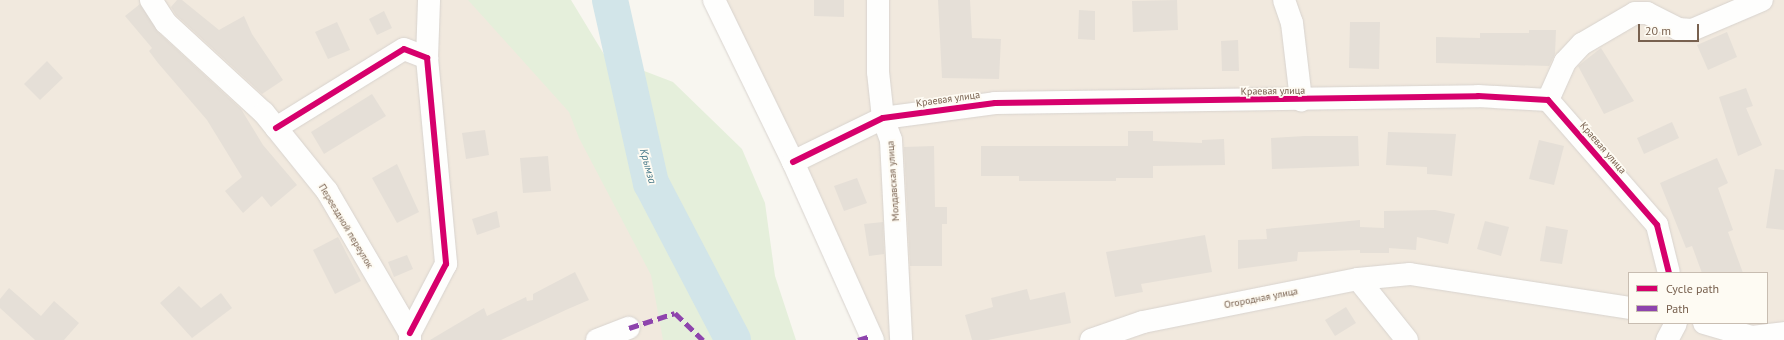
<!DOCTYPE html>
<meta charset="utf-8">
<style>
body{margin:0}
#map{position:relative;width:1784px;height:340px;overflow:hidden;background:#f8f6f0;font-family:"PT Sans",sans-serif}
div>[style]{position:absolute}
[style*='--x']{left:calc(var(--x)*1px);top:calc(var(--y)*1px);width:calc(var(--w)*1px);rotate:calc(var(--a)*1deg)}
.residential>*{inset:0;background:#f1e9de}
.green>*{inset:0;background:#e5efdb}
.river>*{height:36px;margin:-18px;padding:0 18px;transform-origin:18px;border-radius:18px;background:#d2e5e9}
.building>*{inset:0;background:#e5dfd7}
.roads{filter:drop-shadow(0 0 1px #d8d3ce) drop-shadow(0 0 1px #d8d3ce)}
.minor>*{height:22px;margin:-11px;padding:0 11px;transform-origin:11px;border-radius:11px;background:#fefefd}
.quiet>*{height:5px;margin-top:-2.5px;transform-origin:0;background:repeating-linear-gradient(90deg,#8e44ad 0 10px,transparent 0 15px)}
.cycleway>*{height:6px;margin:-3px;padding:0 3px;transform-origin:3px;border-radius:3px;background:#d6006c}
span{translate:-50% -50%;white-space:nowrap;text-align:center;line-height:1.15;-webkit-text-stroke:3.5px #fefbf3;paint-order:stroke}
.street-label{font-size:10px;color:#78614f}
.water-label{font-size:11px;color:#497a8a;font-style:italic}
.legend{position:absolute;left:1628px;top:272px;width:140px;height:52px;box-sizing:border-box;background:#fefbf3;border:1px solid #c8bdb1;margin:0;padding:5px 7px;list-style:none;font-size:12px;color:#78614f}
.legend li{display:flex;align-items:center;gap:8px;height:20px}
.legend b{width:20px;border:1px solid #c8bdb1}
.scale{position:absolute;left:1638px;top:24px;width:61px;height:18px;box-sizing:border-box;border:2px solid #78614f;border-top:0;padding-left:5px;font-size:12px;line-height:14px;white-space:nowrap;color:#78614f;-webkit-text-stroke:3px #fefbf3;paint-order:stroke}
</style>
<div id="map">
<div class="residential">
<div style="clip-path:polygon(0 0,566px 0,710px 340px,0 340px)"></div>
<div style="clip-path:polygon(evenodd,707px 0,1784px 0,1784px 340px,873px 340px,707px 0,1629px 273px,1767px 273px,1767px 323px,1629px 323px,1629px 273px)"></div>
</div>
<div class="green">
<div style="clip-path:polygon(468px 0,571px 0,605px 56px,673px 82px,742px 149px,765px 203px,775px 276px,796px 340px,663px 340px,651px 275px,579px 138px,569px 112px)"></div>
</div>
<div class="river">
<div style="--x:610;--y:0;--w:188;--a:77.4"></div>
<div style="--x:651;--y:183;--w:177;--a:62.4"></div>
</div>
<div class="building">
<div style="clip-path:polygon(177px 0,182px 0,219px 30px,244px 16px,252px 34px,283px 80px,262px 94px,176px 15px,171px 7px)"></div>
<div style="clip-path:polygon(814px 0,844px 0,844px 17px,814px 16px)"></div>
<div style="clip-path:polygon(938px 0,970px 0,972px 38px,1001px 39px,999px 79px,942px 78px)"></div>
<div style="clip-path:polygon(1177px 0,1178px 30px,1133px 32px,1132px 1px)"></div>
<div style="clip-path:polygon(140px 4px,158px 32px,241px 109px,263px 145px,297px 185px,271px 207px,262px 196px,243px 213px,225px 191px,242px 177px,207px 120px,158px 63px,149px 51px,152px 48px,125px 16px)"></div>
<div style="clip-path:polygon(1079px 10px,1095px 11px,1095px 40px,1078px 39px)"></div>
<div style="clip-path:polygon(384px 11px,392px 28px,377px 35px,369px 19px)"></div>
<div style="clip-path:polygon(337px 22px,350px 50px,328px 59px,315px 32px)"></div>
<div style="clip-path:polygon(1350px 22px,1380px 22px,1379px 69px,1349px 68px)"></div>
<div style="clip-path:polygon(1529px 30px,1556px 30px,1555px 54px,1549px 66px,1436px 63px,1436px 37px,1480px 38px,1480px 33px,1529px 33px)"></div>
<div style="clip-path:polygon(1727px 32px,1737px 57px,1708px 70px,1697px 45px)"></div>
<div style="clip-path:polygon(1238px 40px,1239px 71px,1222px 71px,1221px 41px)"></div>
<div style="clip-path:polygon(1601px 48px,1634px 101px,1604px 114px,1578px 66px)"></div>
<div style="clip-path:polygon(47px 61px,63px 78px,40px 100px,24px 84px)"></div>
<div style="clip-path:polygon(1746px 88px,1753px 106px,1746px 108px,1762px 145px,1738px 156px,1719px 97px)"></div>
<div style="clip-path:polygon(372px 94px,386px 116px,324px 154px,311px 132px)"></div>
<div style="clip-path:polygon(1672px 122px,1679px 138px,1644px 154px,1637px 138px)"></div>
<div style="clip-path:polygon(485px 130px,489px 155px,466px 159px,462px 133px)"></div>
<div style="clip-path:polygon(1128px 131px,1153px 131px,1153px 141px,1202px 143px,1202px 140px,1224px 139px,1225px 165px,1153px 166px,1153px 178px,1116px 178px,1116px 181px,1019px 181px,1019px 176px,981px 176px,981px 146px,1128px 146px)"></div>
<div style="clip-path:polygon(1388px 132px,1456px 134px,1452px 176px,1427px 174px,1427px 167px,1386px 165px)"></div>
<div style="clip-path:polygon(1305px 136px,1358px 136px,1359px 166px,1272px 169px,1271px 138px)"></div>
<div style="clip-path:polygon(1539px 140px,1564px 146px,1554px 185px,1529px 179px)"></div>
<div style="clip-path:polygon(934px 146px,935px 207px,947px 207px,947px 224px,942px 224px,942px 266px,910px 266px,904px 147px)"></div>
<div style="clip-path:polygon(548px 156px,551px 191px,523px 193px,520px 158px)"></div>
<div style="clip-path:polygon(1717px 158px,1728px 183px,1718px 188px,1733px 230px,1728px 232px,1743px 273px,1702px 273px,1692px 246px,1686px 248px,1660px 183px)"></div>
<div style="clip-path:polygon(397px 164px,419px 212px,397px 223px,372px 178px)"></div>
<div style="clip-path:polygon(1775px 169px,1784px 170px,1784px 230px,1766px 228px)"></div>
<div style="clip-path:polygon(857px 178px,867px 203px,844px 211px,834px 186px)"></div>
<div style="clip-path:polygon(1435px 210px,1455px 214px,1448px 244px,1417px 237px,1416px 250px,1389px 248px,1389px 253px,1360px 253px,1360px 250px,1298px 252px,1297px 261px,1238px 269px,1238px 240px,1267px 239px,1266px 229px,1360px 220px,1360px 227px,1384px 228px,1384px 211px)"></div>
<div style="clip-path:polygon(497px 211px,500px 227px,477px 235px,472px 219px)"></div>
<div style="clip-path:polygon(1485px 221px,1509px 227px,1501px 256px,1477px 249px)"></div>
<div style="clip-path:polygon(883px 222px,884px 254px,869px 256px,864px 224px)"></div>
<div style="clip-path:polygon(1546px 226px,1568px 230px,1562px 264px,1540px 261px)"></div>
<div style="clip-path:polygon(1205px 235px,1212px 272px,1141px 284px,1143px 292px,1115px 297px,1106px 252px)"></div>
<div style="clip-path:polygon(338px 237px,361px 281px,335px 294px,313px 250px)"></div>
<div style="clip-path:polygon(407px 255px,413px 269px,394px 277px,388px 262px)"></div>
<div style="clip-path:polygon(575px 272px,589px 300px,568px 309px,501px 340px,430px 340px,484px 308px,487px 316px,526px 297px,527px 301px,533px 300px,533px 294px)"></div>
<div style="clip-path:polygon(179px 286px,201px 308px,221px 293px,232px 308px,192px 338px,160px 303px)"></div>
<div style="clip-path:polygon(9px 288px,41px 316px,54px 301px,79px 323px,64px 340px,35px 340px,0 308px,0 299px)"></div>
<div style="clip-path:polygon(1027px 289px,1030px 300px,1065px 292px,1071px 323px,988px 340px,972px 340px,965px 315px,993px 307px,991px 298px)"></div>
<div style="clip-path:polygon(1346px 307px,1356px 323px,1335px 336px,1325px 320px)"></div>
</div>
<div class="roads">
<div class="minor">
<div style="--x:151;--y:0;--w:27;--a:57"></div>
<div style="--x:166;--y:23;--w:133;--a:42.6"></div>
<div style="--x:264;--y:113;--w:100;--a:51.1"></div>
<div style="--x:327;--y:191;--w:164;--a:59.7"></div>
<div style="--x:410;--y:333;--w:7;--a:90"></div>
<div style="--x:714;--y:0;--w:180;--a:64"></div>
<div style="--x:793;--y:162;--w:195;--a:65.8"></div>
<div style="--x:878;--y:0;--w:72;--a:90"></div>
<div style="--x:878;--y:72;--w:46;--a:83.8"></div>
<div style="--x:883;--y:118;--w:23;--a:70"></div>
<div style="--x:891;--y:140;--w:200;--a:87.1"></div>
<div style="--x:1284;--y:0;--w:24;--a:71"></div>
<div style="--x:1292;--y:23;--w:78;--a:83.3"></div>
<div style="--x:427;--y:58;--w:58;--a:-88"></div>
<div style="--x:1548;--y:100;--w:42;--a:-65.9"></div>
<div style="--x:1565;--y:62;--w:25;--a:-47"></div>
<div style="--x:1582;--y:44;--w:61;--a:-30.3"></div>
<div style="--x:1635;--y:13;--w:12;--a:0"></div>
<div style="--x:1647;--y:13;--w:35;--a:27"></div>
<div style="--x:1678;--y:29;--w:14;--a:4"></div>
<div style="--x:1692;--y:30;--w:76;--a:-23.2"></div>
<div style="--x:276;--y:128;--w:150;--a:-31.7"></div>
<div style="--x:404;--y:49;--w:25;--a:21"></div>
<div style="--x:427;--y:58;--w:207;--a:84.7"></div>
<div style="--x:446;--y:264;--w:78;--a:117.6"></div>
<div style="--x:793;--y:162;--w:100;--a:-26.1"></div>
<div style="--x:883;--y:118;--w:113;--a:-7.6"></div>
<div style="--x:995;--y:103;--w:483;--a:-0.8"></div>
<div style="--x:1478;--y:96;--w:70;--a:3.3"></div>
<div style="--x:1548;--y:100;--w:166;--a:48.9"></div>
<div style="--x:1657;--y:225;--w:49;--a:76"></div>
<div style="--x:1358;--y:279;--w:52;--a:-5.5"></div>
<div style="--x:1410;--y:274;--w:222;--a:8.8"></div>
<div style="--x:1704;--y:323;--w:50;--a:16.3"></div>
<div style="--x:1752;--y:337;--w:32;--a:-7"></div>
<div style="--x:597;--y:340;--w:34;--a:-21"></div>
<div style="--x:1091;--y:340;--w:55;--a:-19.1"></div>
<div style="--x:1143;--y:322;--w:219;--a:-11.3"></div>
<div style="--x:1358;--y:279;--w:78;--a:51.2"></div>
<div style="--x:1667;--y:340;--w:19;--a:-62"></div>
</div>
</div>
<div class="quiet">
<div style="--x:629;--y:328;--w:48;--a:-18.1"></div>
<div style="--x:675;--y:313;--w:39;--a:44"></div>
<div style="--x:858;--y:340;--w:14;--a:-17"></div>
</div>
<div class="cycleway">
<div style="--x:276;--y:128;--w:150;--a:-31.7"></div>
<div style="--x:404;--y:49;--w:25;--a:21"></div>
<div style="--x:427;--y:58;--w:207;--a:84.7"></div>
<div style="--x:446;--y:264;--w:78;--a:117.6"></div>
<div style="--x:793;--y:162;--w:100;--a:-26.1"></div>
<div style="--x:883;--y:118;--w:113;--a:-7.6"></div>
<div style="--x:995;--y:103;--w:483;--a:-0.8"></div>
<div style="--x:1478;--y:96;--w:70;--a:3.3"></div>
<div style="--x:1548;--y:100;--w:166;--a:48.9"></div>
<div style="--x:1657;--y:225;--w:49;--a:76"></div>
</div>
<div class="street-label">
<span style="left:1273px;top:91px;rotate:-1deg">Краевая улица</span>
<span style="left:948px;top:99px;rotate:-8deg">Краевая улица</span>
<span style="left:1603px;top:148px;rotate:49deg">Краевая улица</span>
<span style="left:893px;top:181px;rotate:-94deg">Молдавская улица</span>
<span style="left:346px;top:226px;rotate:59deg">Переездной переулок</span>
<span style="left:1261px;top:298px;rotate:-11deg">Огородная улица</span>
</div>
<div class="water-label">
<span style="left:648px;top:166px;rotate:75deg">Крымза</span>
</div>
<ul class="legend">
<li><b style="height:5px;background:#d6006c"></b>Cycle path</li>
<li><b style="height:5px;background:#8e44ad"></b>Path</li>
</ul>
<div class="scale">20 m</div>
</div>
